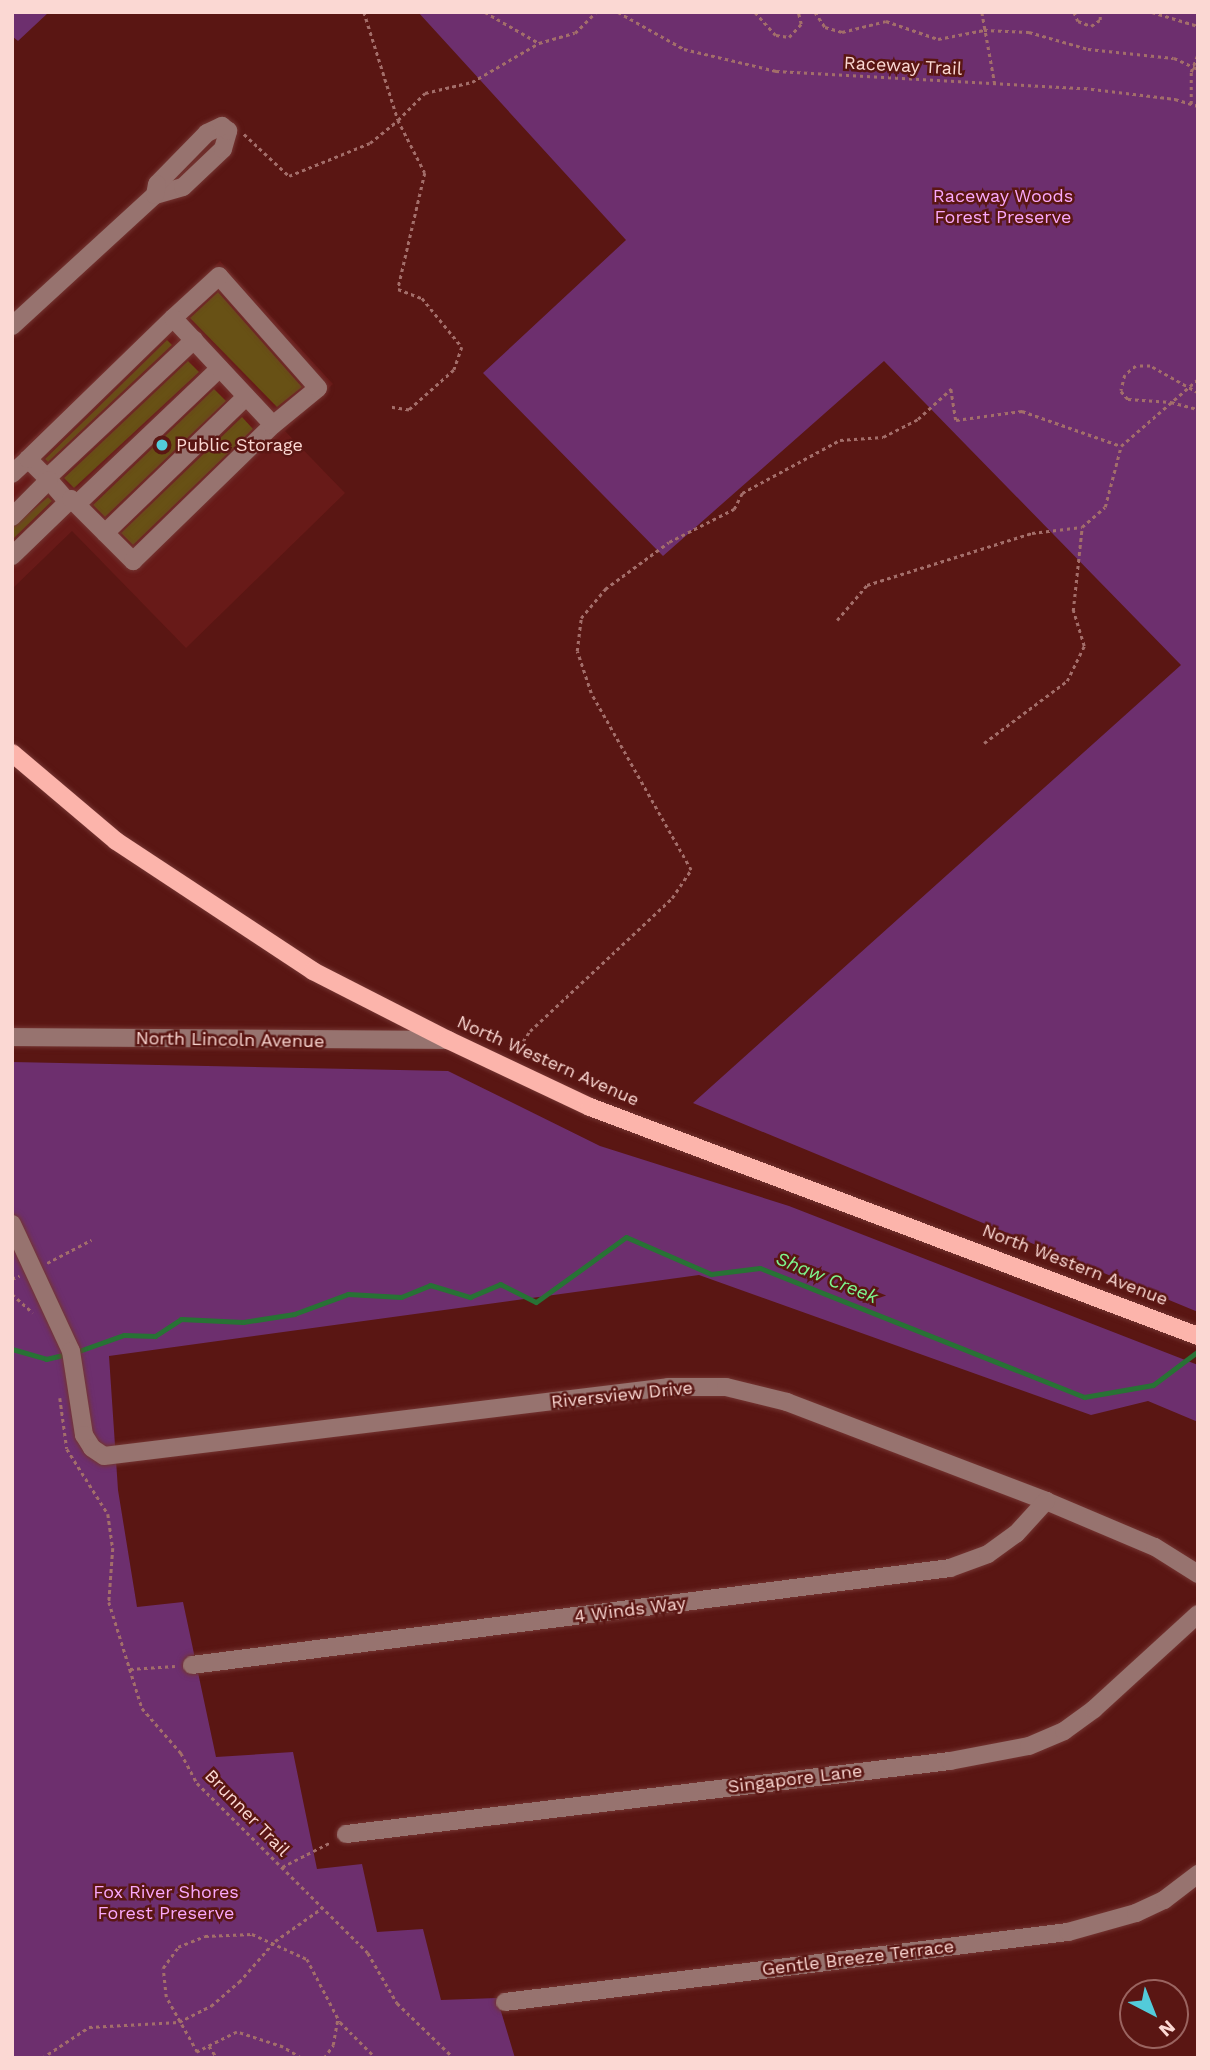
<!DOCTYPE html>
<style>
body{margin:0}
#map{position:relative;width:1210px;height:2070px;overflow:hidden;background:#5a1613;font-family:"Work Sans",sans-serif}
div>[style]{position:absolute}
[style*='--x']{left:calc(var(--x)*1px);top:calc(var(--y)*1px);width:calc(var(--w)*1px);rotate:calc(var(--a)*1deg)}
.built>*{inset:0;background:#681a18}
.green>*{inset:0;background:#6d2f6e}
.stream>*{height:5px;margin:-2.5px;padding:0 2.5px;transform-origin:2.5px;border-radius:2.5px;background:#287235}
.building>*{inset:0;background:#685115}
.path>*{height:2.5px;margin-top:-1.25px;transform-origin:0;background:repeating-linear-gradient(90deg,#a36e6a 0 3.5px,transparent 0 7px)}
.roads{filter:drop-shadow(0 0 2px #743532) drop-shadow(0 0 2px #743532)}
.minor>*{height:18px;margin:-9px;padding:0 9px;transform-origin:9px;border-radius:9px;background:#97736f}
.major>*{height:18px;margin:-9px;padding:0 9px;transform-origin:9px;border-radius:9px;background:#fcb4ab}
.dots>*{width:19px;height:19px;translate:-50% -50%;box-sizing:border-box;border:4px solid #5a1613;border-radius:50%}
span{translate:-50% -50%;white-space:nowrap;text-align:center;line-height:1.15;-webkit-text-stroke:5px #5a1613;paint-order:stroke}
.street-label{font-size:18px;color:#fbd8d3}
.park-label{font-size:18px;color:#faa8fb}
.poi-label{font-size:18px;color:#fbd8d3}
.left{translate:0 -50%;text-align:left}
.water-label{font-size:19px;color:#7df58d;font-style:italic}
.frame{position:absolute;inset:0;border:14px solid #fbd8d3;pointer-events:none}
.north{position:absolute;left:1119px;top:1979px;width:70px;height:70px;box-sizing:border-box;background:#5a1613;border:2px solid #9a6460;border-radius:50%;rotate:138deg;font-size:19px;font-weight:700;line-height:28px;text-align:center;color:#fbd8d3}
.north::after{content:'';display:block;margin:auto;width:24px;height:32px;background:#53cbda;clip-path:polygon(50% 0,100% 100%,50% 72%,0 100%)}
</style>
<div id="map">
<div class="built">
<div style="clip-path:polygon(220px 261px,333px 384px,285px 431px,345px 493px,186px 648px,72px 531px,12px 589px,12px 458px)"></div>
</div>
<div class="green">
<div style="clip-path:polygon(12px 12px,49px 12px,18px 41px,12px 36px)"></div>
<div style="clip-path:polygon(418px 12px,1198px 12px,1198px 1312px,693px 1103px,1181px 665px,884px 361px,663px 556px,483px 373px,626px 240px)"></div>
<div style="clip-path:polygon(12px 1062px,448px 1071px,600px 1146px,789px 1206px,1198px 1365px,1198px 1422px,1148px 1401px,1091px 1415px,699px 1275px,109px 1356px,118px 1490px,137px 1607px,183px 1602px,216px 1757px,293px 1752px,317px 1869px,362px 1864px,377px 1932px,423px 1929px,441px 2000px,497px 1998px,515px 2058px,12px 2058px)"></div>
</div>
<div class="stream">
<div style="--x:12;--y:1349;--w:35;--a:16"></div>
<div style="--x:46;--y:1359;--w:22;--a:-13"></div>
<div style="--x:76;--y:1352;--w:51;--a:-19.5"></div>
<div style="--x:124;--y:1335;--w:31;--a:2"></div>
<div style="--x:155;--y:1336;--w:31;--a:-33"></div>
<div style="--x:181;--y:1319;--w:62;--a:2.8"></div>
<div style="--x:243;--y:1322;--w:52;--a:-8.9"></div>
<div style="--x:294;--y:1314;--w:58;--a:-20.3"></div>
<div style="--x:348;--y:1294;--w:53;--a:3.2"></div>
<div style="--x:401;--y:1297;--w:31;--a:-22"></div>
<div style="--x:430;--y:1285;--w:42;--a:16.7"></div>
<div style="--x:470;--y:1297;--w:33;--a:-23"></div>
<div style="--x:500;--y:1284;--w:40;--a:26.6"></div>
<div style="--x:536;--y:1302;--w:111;--a:-35.8"></div>
<div style="--x:626;--y:1237;--w:93;--a:23.5"></div>
<div style="--x:711;--y:1274;--w:49;--a:-7"></div>
<div style="--x:760;--y:1268;--w:349;--a:21.7"></div>
<div style="--x:1084;--y:1397;--w:70;--a:-9.9"></div>
<div style="--x:1153;--y:1385;--w:55;--a:-36.9"></div>
</div>
<div class="building">
<div style="clip-path:polygon(218px 292px,302px 387px,277px 407px,190px 318px)"></div>
<div style="clip-path:polygon(167px 340px,172px 345px,48px 462px,45px 459px)"></div>
<div style="clip-path:polygon(188px 361px,199px 372px,74px 488px,64px 478px)"></div>
<div style="clip-path:polygon(214px 389px,226px 401px,105px 517px,93px 505px)"></div>
<div style="clip-path:polygon(242px 417px,253px 429px,133px 545px,121px 533px)"></div>
<div style="clip-path:polygon(48px 497px,52px 501px,12px 540px,12px 528px)"></div>
</div>
<div class="path">
<div style="--x:364;--y:12;--w:113;--a:72.5"></div>
<div style="--x:398;--y:120;--w:38;--a:-45"></div>
<div style="--x:425;--y:93;--w:48;--a:-13.2"></div>
<div style="--x:472;--y:82;--w:78;--a:-30.2"></div>
<div style="--x:539;--y:43;--w:37;--a:-16"></div>
<div style="--x:575;--y:33;--w:30;--a:-45"></div>
<div style="--x:485;--y:12;--w:62;--a:29.9"></div>
<div style="--x:618;--y:12;--w:76;--a:29.3"></div>
<div style="--x:684;--y:49;--w:95;--a:13.4"></div>
<div style="--x:776;--y:71;--w:308;--a:3.2"></div>
<div style="--x:1084;--y:88;--w:92;--a:6.9"></div>
<div style="--x:1175;--y:99;--w:24;--a:17"></div>
<div style="--x:755;--y:12;--w:31;--a:48"></div>
<div style="--x:776;--y:35;--w:13;--a:9"></div>
<div style="--x:789;--y:37;--w:18;--a:-47"></div>
<div style="--x:801;--y:24;--w:12;--a:-104"></div>
<div style="--x:815;--y:12;--w:18;--a:56"></div>
<div style="--x:825;--y:27;--w:18;--a:16"></div>
<div style="--x:842;--y:32;--w:45;--a:-14"></div>
<div style="--x:886;--y:21;--w:55;--a:19.1"></div>
<div style="--x:938;--y:39;--w:47;--a:-11.1"></div>
<div style="--x:984;--y:30;--w:45;--a:2.5"></div>
<div style="--x:1029;--y:32;--w:61;--a:16.1"></div>
<div style="--x:1088;--y:49;--w:86;--a:6"></div>
<div style="--x:1174;--y:58;--w:26;--a:25"></div>
<div style="--x:840;--y:12;--w:14;--a:0"></div>
<div style="--x:982;--y:12;--w:73;--a:79.8"></div>
<div style="--x:1074;--y:12;--w:10;--a:66"></div>
<div style="--x:1078;--y:21;--w:14;--a:21"></div>
<div style="--x:1091;--y:26;--w:11;--a:-34"></div>
<div style="--x:1100;--y:20;--w:8;--a:-90"></div>
<div style="--x:1152;--y:12;--w:48;--a:16.9"></div>
<div style="--x:1191;--y:104;--w:32;--a:-90"></div>
<div style="--x:1191;--y:72;--w:19;--a:-69"></div>
<div style="--x:244;--y:134;--w:62;--a:43"></div>
<div style="--x:289;--y:176;--w:87;--a:-22.2"></div>
<div style="--x:370;--y:143;--w:36;--a:-39"></div>
<div style="--x:398;--y:120;--w:59;--a:63"></div>
<div style="--x:425;--y:173;--w:119;--a:103.1"></div>
<div style="--x:398;--y:289;--w:26;--a:21"></div>
<div style="--x:422;--y:298;--w:63;--a:50.8"></div>
<div style="--x:462;--y:347;--w:24;--a:109"></div>
<div style="--x:454;--y:370;--w:60;--a:138.4"></div>
<div style="--x:409;--y:410;--w:18;--a:-171"></div>
<div style="--x:1198;--y:393;--w:55;--a:-150.6"></div>
<div style="--x:1150;--y:366;--w:14;--a:180"></div>
<div style="--x:1136;--y:366;--w:14;--a:141"></div>
<div style="--x:1125;--y:375;--w:16;--a:104"></div>
<div style="--x:1121;--y:391;--w:11;--a:49"></div>
<div style="--x:1128;--y:399;--w:43;--a:4"></div>
<div style="--x:1171;--y:402;--w:28;--a:15"></div>
<div style="--x:837;--y:620;--w:46;--a:-49.4"></div>
<div style="--x:867;--y:585;--w:173;--a:-17.5"></div>
<div style="--x:1032;--y:533;--w:50;--a:-6.8"></div>
<div style="--x:1082;--y:527;--w:30;--a:-41"></div>
<div style="--x:1105;--y:507;--w:63;--a:-75.3"></div>
<div style="--x:984;--y:743;--w:104;--a:-36.8"></div>
<div style="--x:1067;--y:681;--w:39;--a:-64"></div>
<div style="--x:1084;--y:646;--w:37;--a:-107"></div>
<div style="--x:1073;--y:611;--w:84;--a:-83.9"></div>
<div style="--x:515;--y:1053;--w:27;--a:-56"></div>
<div style="--x:530;--y:1031;--w:195;--a:-43.1"></div>
<div style="--x:672;--y:898;--w:34;--a:-56"></div>
<div style="--x:691;--y:870;--w:203;--a:-119.5"></div>
<div style="--x:591;--y:693;--w:44;--a:-108.4"></div>
<div style="--x:577;--y:651;--w:33;--a:-83"></div>
<div style="--x:581;--y:618;--w:38;--a:-50"></div>
<div style="--x:605;--y:589;--w:79;--a:-36.3"></div>
<div style="--x:669;--y:542;--w:73;--a:-26.9"></div>
<div style="--x:734;--y:509;--w:18;--a:-63"></div>
<div style="--x:742;--y:493;--w:111;--a:-28.4"></div>
<div style="--x:840;--y:440;--w:43;--a:-4"></div>
<div style="--x:883;--y:437;--w:39;--a:-27"></div>
<div style="--x:918;--y:419;--w:45;--a:-42.3"></div>
<div style="--x:951;--y:389;--w:31;--a:81"></div>
<div style="--x:956;--y:420;--w:67;--a:-7.8"></div>
<div style="--x:1022;--y:411;--w:105;--a:19.5"></div>
<div style="--x:1121;--y:446;--w:102;--a:-41"></div>
<div style="--x:47;--y:1263;--w:50;--a:-27.6"></div>
<div style="--x:12;--y:1279;--w:8;--a:-23"></div>
<div style="--x:12;--y:1294;--w:28;--a:42"></div>
<div style="--x:60;--y:1398;--w:51;--a:82.2"></div>
<div style="--x:67;--y:1449;--w:77;--a:57.8"></div>
<div style="--x:108;--y:1514;--w:34;--a:82"></div>
<div style="--x:113;--y:1548;--w:54;--a:94.2"></div>
<div style="--x:109;--y:1602;--w:111;--a:72.7"></div>
<div style="--x:142;--y:1708;--w:60;--a:49.1"></div>
<div style="--x:181;--y:1753;--w:34;--a:62"></div>
<div style="--x:197;--y:1783;--w:241;--a:44.8"></div>
<div style="--x:368;--y:1953;--w:58;--a:59.9"></div>
<div style="--x:397;--y:2003;--w:79;--a:44"></div>
<div style="--x:130;--y:1669;--w:45;--a:-3.8"></div>
<div style="--x:282;--y:1867;--w:55;--a:-27"></div>
<div style="--x:209;--y:2046;--w:14;--a:56"></div>
<div style="--x:42;--y:2058;--w:56;--a:-33.4"></div>
<div style="--x:89;--y:2027;--w:90;--a:-3.2"></div>
<div style="--x:179;--y:2022;--w:36;--a:-27"></div>
<div style="--x:211;--y:2006;--w:37;--a:-41"></div>
<div style="--x:239;--y:1982;--w:55;--a:-48.7"></div>
<div style="--x:275;--y:1941;--w:57;--a:-35.1"></div>
<div style="--x:301;--y:2058;--w:21;--a:-149"></div>
<div style="--x:283;--y:2047;--w:48;--a:-161.9"></div>
<div style="--x:237;--y:2032;--w:45;--a:153.4"></div>
<div style="--x:197;--y:2052;--w:63;--a:-119.4"></div>
<div style="--x:166;--y:1997;--w:29;--a:-96"></div>
<div style="--x:163;--y:1968;--w:26;--a:-54"></div>
<div style="--x:178;--y:1947;--w:29;--a:-22"></div>
<div style="--x:205;--y:1936;--w:47;--a:-2.4"></div>
<div style="--x:252;--y:1934;--w:60;--a:24.4"></div>
<div style="--x:307;--y:1959;--w:71;--a:62.4"></div>
<div style="--x:340;--y:2022;--w:51;--a:45"></div>
<div style="--x:324;--y:2058;--w:16;--a:-55"></div>
<div style="--x:333;--y:2045;--w:27;--a:-80"></div>
</div>
<div class="roads">
<div class="minor">
<div style="--x:12;--y:326;--w:194;--a:-42.5"></div>
<div style="--x:155;--y:195;--w:29;--a:-16"></div>
<div style="--x:183;--y:187;--w:55;--a:-43.5"></div>
<div style="--x:223;--y:149;--w:19;--a:-74"></div>
<div style="--x:228;--y:131;--w:8;--a:-140"></div>
<div style="--x:222;--y:126;--w:17;--a:155"></div>
<div style="--x:207;--y:133;--w:71;--a:134.4"></div>
<div style="--x:157;--y:184;--w:11;--a:100"></div>
<div style="--x:12;--y:474;--w:22;--a:-43"></div>
<div style="--x:47;--y:478;--w:27;--a:-135"></div>
<div style="--x:28;--y:459;--w:202;--a:-44.2"></div>
<div style="--x:68;--y:502;--w:32;--a:-131"></div>
<div style="--x:47;--y:478;--w:202;--a:-43.2"></div>
<div style="--x:77;--y:504;--w:197;--a:-43.6"></div>
<div style="--x:12;--y:517;--w:52;--a:-45"></div>
<div style="--x:105;--y:533;--w:196;--a:-44"></div>
<div style="--x:12;--y:556;--w:82;--a:-44"></div>
<div style="--x:71;--y:499;--w:88;--a:45"></div>
<div style="--x:133;--y:561;--w:195;--a:-44.2"></div>
<div style="--x:273;--y:425;--w:58;--a:-39.4"></div>
<div style="--x:318;--y:388;--w:149;--a:-131.5"></div>
<div style="--x:219;--y:276;--w:62;--a:137.6"></div>
<div style="--x:173;--y:318;--w:146;--a:46.9"></div>
<div style="--x:12;--y:1037;--w:436;--a:0.4"></div>
<div style="--x:12;--y:1224;--w:140;--a:65.1"></div>
<div style="--x:71;--y:1351;--w:85;--a:81.2"></div>
<div style="--x:84;--y:1435;--w:15;--a:58"></div>
<div style="--x:92;--y:1448;--w:14;--a:34"></div>
<div style="--x:104;--y:1456;--w:568;--a:-6.97"></div>
<div style="--x:668;--y:1387;--w:58;--a:0"></div>
<div style="--x:726;--y:1387;--w:63;--a:13.8"></div>
<div style="--x:787;--y:1402;--w:277;--a:20.9"></div>
<div style="--x:1046;--y:1501;--w:118;--a:22.9"></div>
<div style="--x:1155;--y:1547;--w:51;--a:32.1"></div>
<div style="--x:192;--y:1665;--w:764;--a:-7.29"></div>
<div style="--x:950;--y:1568;--w:40;--a:-20.2"></div>
<div style="--x:988;--y:1554;--w:34;--a:-36"></div>
<div style="--x:1016;--y:1534;--w:45;--a:-47.7"></div>
<div style="--x:346;--y:1834;--w:608;--a:-6.89"></div>
<div style="--x:950;--y:1761;--w:80;--a:-10.8"></div>
<div style="--x:1029;--y:1746;--w:38;--a:-23"></div>
<div style="--x:1064;--y:1731;--w:37;--a:-36"></div>
<div style="--x:1094;--y:1709;--w:141;--a:-42.4"></div>
<div style="--x:505;--y:2002;--w:567;--a:-7.09"></div>
<div style="--x:1068;--y:1932;--w:71;--a:-15.6"></div>
<div style="--x:1136;--y:1913;--w:31;--a:-25"></div>
<div style="--x:1164;--y:1900;--w:43;--a:-37.4"></div>
</div>
<div class="major">
<div style="--x:12;--y:753;--w:136;--a:40.2"></div>
<div style="--x:116;--y:841;--w:236;--a:33.4"></div>
<div style="--x:313;--y:971;--w:152;--a:27.1"></div>
<div style="--x:448;--y:1040;--w:157;--a:25.3"></div>
<div style="--x:590;--y:1107;--w:650;--a:20.64"></div>
</div>
</div>
<div class="dots">
<div style="left:162px;top:445px;background:#53cbda"></div>
</div>
<div class="street-label">
<span style="left:903px;top:66px;rotate:3deg">Raceway Trail</span>
<span style="left:230px;top:1040px;rotate:1deg">North Lincoln Avenue</span>
<span style="left:548px;top:1061px;rotate:24deg">North Western Avenue</span>
<span style="left:1075px;top:1265px;rotate:21deg">North Western Avenue</span>
<span style="left:622px;top:1395px;rotate:-6deg">Riversview Drive</span>
<span style="left:630px;top:1610px;rotate:-7deg">4 Winds Way</span>
<span style="left:795px;top:1779px;rotate:-7deg">Singapore Lane</span>
<span style="left:247px;top:1813px;rotate:46deg">Brunner Trail</span>
<span style="left:858px;top:1958px;rotate:-7deg">Gentle Breeze Terrace</span>
</div>
<div class="park-label">
<span style="left:1003px;top:207px">Raceway Woods<br>Forest Preserve</span>
<span style="left:166px;top:1903px">Fox River Shores<br>Forest Preserve</span>
</div>
<div class="poi-label">
<span class="left" style="left:176px;top:445px">Public Storage</span>
</div>
<div class="water-label">
<span style="left:827px;top:1278px;rotate:22deg">Shaw Creek</span>
</div>
<div class="frame"></div>
<div class="north">N</div>
</div>
